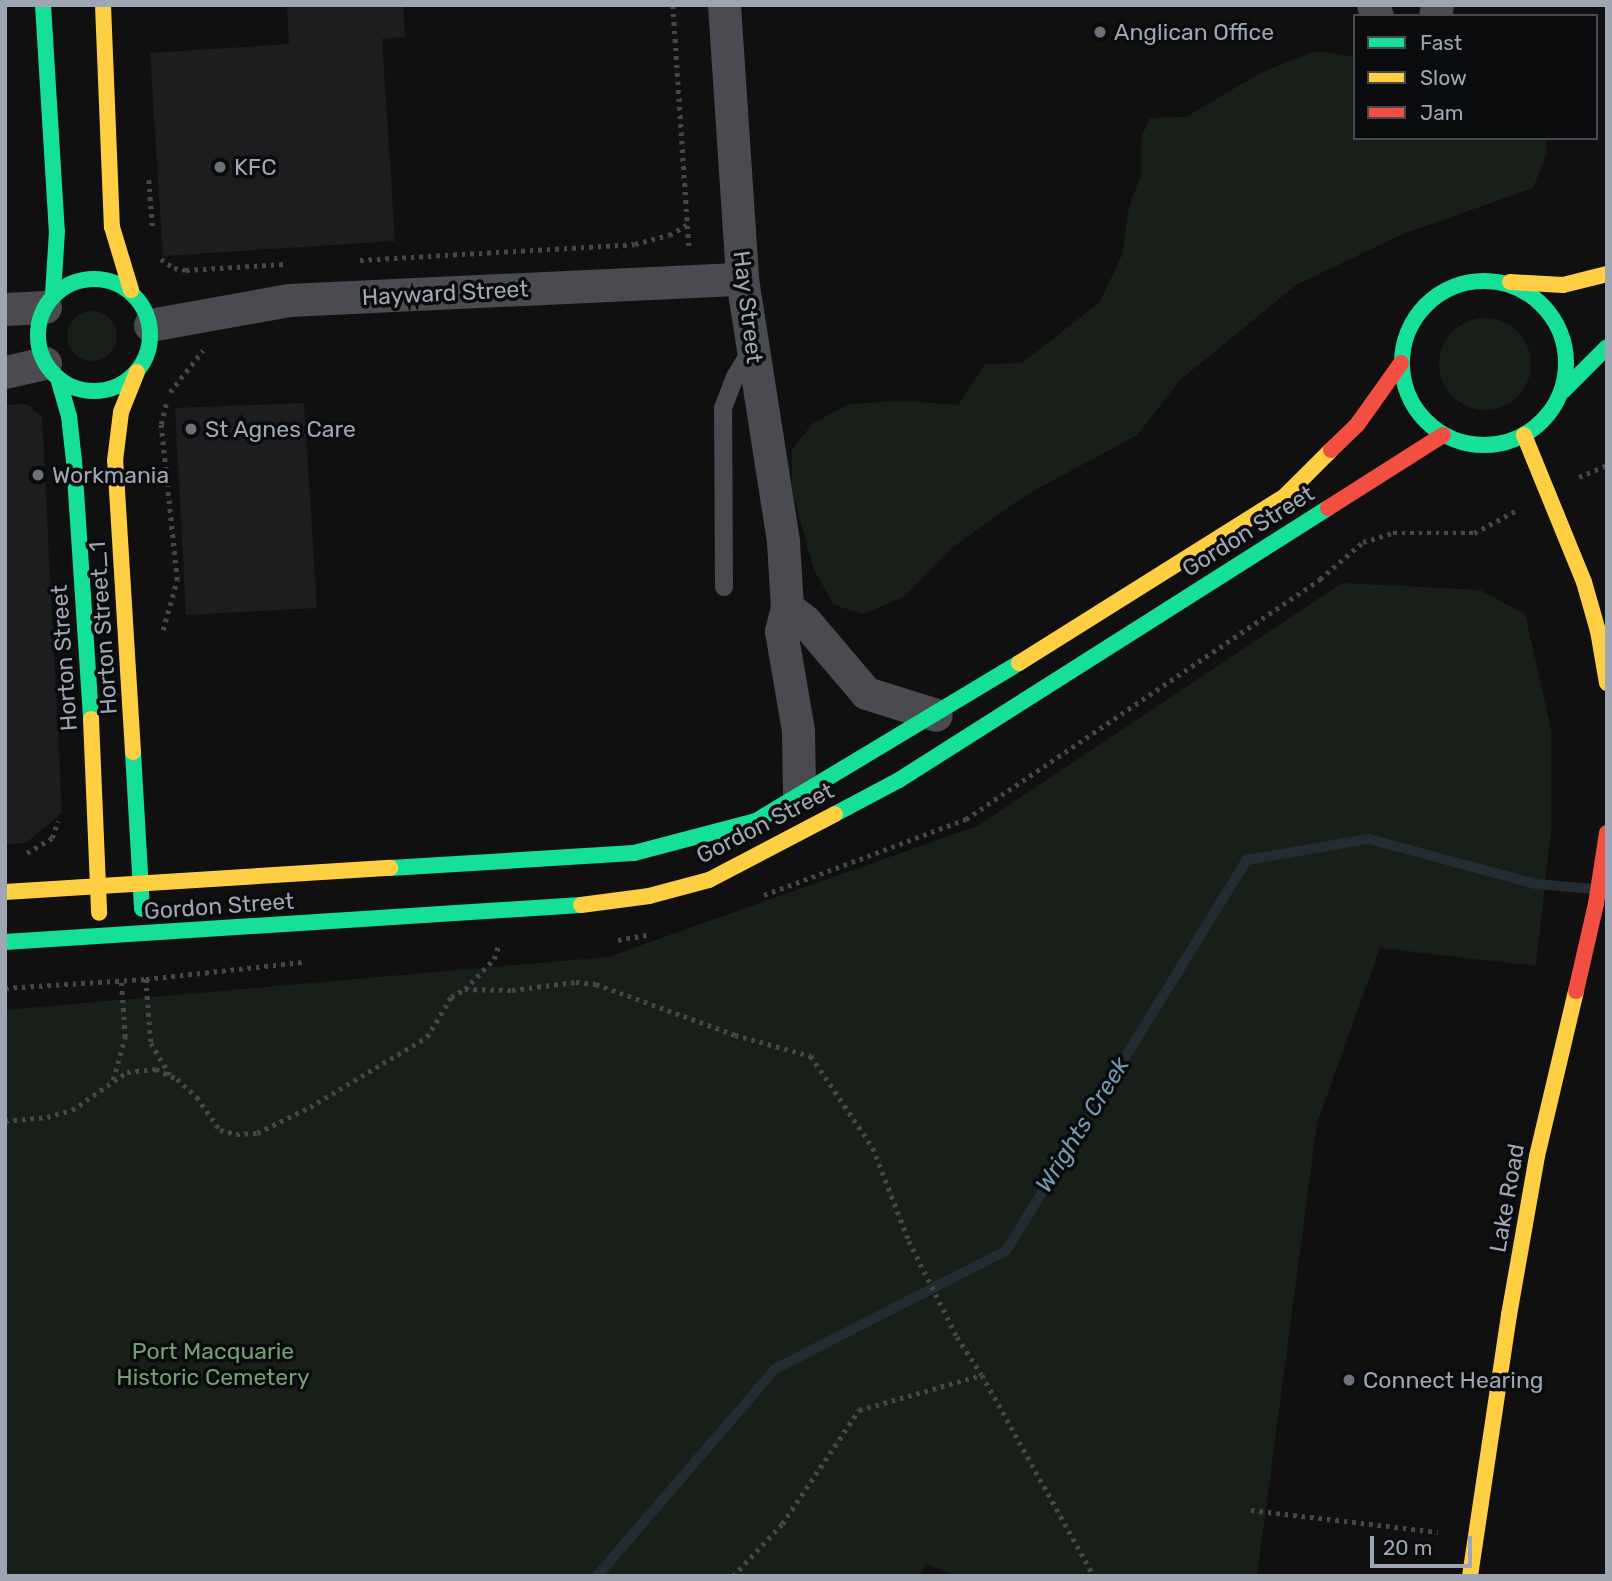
<!DOCTYPE html>
<style>
body{margin:0}
#map{position:relative;width:1612px;height:1581px;overflow:hidden;background:#101010;font-family:Rubik,sans-serif}
div>[style]{position:absolute}
[style*='--x']{left:calc(var(--x)*1px);top:calc(var(--y)*1px);width:calc(var(--w)*1px);rotate:calc(var(--a)*1deg)}
.built>*{inset:0;background:#1d1d1f}
.green>*{inset:0;background:#181f19}
.round{border-radius:50%}
.stream>*{height:10px;margin:-5px;padding:0 5px;transform-origin:5px;border-radius:5px;background:#232c32}
.path>*{height:4.5px;margin-top:-2.25px;transform-origin:0;background:repeating-linear-gradient(90deg,#45474b 0 3.5px,transparent 0 8.5px)}
.lane>*{height:18px;margin:-9px;padding:0 9px;transform-origin:9px;border-radius:9px;background:#4a4b50}
.street>*{height:33px;margin:-16.5px;padding:0 16.5px;transform-origin:16.5px;border-radius:16.5px;background:#4a4b50}
.fast>*{height:16px;margin:-8px;padding:0 8px;transform-origin:8px;border-radius:8px;background:#16e098}
.fast>.ring{margin:-8px;padding:0;box-sizing:content-box;background:none;border:16px solid #16e098;border-radius:50%}
.slow>*{height:16px;margin:-8px;padding:0 8px;transform-origin:8px;border-radius:8px;background:#ffcf43}
.jam>*{height:16px;margin:-8px;padding:0 8px;transform-origin:8px;border-radius:8px;background:#f24e42}
.dots>*{width:19px;height:19px;translate:-50% -50%;box-sizing:border-box;border:4px solid #0a0b0c;border-radius:50%}
span{translate:-50% -50%;white-space:nowrap;text-align:center;line-height:1.15;-webkit-text-stroke:7px #0a0b0c;paint-order:stroke}
.poi-label{font-size:23px;color:#9fa6b3}
.left{translate:0 -50%;text-align:left}
.street-label{font-size:23px;color:#9fa6b3}
.park-label{font-size:23px;color:#74a074}
.water-label{font-size:24px;color:#7298b2;font-style:italic}
.frame{position:absolute;inset:0;border:7px solid #9fa6b3;pointer-events:none}
.legend{position:absolute;left:1353px;top:14px;width:245px;height:126px;box-sizing:border-box;background:#0a0b0c;border:2px solid #46494f;margin:0;padding:9px 12px;list-style:none;font-size:21px;color:#9fa6b3}
.legend li{display:flex;align-items:center;gap:14px;height:35px}
.legend b{width:35px;border:2px solid #46494f}
.scale{position:absolute;left:1370px;top:1536px;width:102px;height:32px;box-sizing:border-box;border:4px solid #9fa6b3;border-top:0;padding-left:9px;font-size:21px;line-height:24px;white-space:nowrap;color:#9fa6b3;-webkit-text-stroke:5px #0a0b0c;paint-order:stroke}
</style>
<div id="map">
<div class="built">
<div style="clip-path:polygon(287px 5px,403px 5px,405px 37px,382px 39px,395px 241px,163px 256px,150px 53px,289px 44px)"></div>
<div style="clip-path:polygon(304px 403px,317px 608px,186px 615px,175px 408px)"></div>
<div style="clip-path:polygon(27px 404px,42px 417px,62px 813px,26px 843px,5px 844px,5px 405px)"></div>
</div>
<div class="green">
<div style="clip-path:polygon(1316px 51px,1355px 57px,1355px 138px,1545px 138px,1547px 152px,1533px 188px,1403px 234px,1296px 285px,1180px 380px,1137px 435px,1028px 494px,1000px 513px,953px 547px,905px 596px,863px 614px,834px 605px,814px 570px,792px 490px,792px 450px,812px 424px,849px 404px,905px 401px,958px 405px,985px 364px,1022px 363px,1100px 302px,1122px 255px,1129px 207px,1141px 175px,1141px 138px,1150px 118px,1186px 117px,1262px 72px)"></div>
<div class="round" style="left:67px;top:311px;width:50px;height:50px"></div>
<div class="round" style="left:1439px;top:318px;width:92px;height:92px"></div>
<div style="clip-path:polygon(1342px 583px,1480px 590px,1525px 614px,1551px 729px,1551px 830px,1536px 966px,1380px 948px,1317px 1123px,1257px 1576px,956px 1576px,926px 1564px,919px 1576px,5px 1576px,5px 1010px,608px 957px,977px 826px)"></div>
</div>
<div class="stream">
<div style="--x:597;--y:1576;--w:273;--a:-49.3"></div>
<div style="--x:775;--y:1369;--w:259;--a:-27.1"></div>
<div style="--x:1006;--y:1251;--w:459;--a:-58.4"></div>
<div style="--x:1247;--y:860;--w:124;--a:-9.8"></div>
<div style="--x:1369;--y:839;--w:173;--a:15.1"></div>
<div style="--x:1536;--y:884;--w:58;--a:4.9"></div>
</div>
<div class="path">
<div style="--x:673;--y:5;--w:245;--a:86.2"></div>
<div style="--x:149;--y:180;--w:51;--a:85.5"></div>
<div style="--x:161;--y:259;--w:16;--a:35"></div>
<div style="--x:174;--y:268;--w:12;--a:9"></div>
<div style="--x:186;--y:270;--w:99;--a:-3.5"></div>
<div style="--x:360;--y:260;--w:275;--a:-3.3"></div>
<div style="--x:635;--y:244;--w:35;--a:-15"></div>
<div style="--x:669;--y:235;--w:21;--a:-29"></div>
<div style="--x:170;--y:392;--w:53;--a:-51.8"></div>
<div style="--x:1579;--y:477;--w:30;--a:-23"></div>
<div style="--x:163;--y:630;--w:52;--a:-74.4"></div>
<div style="--x:177;--y:580;--w:157;--a:-95.9"></div>
<div style="--x:161;--y:424;--w:25;--a:-76"></div>
<div style="--x:27;--y:853;--w:29;--a:-31"></div>
<div style="--x:52;--y:838;--w:18;--a:-71"></div>
<div style="--x:764;--y:895;--w:216;--a:-20.6"></div>
<div style="--x:966;--y:819;--w:428;--a:-34.1"></div>
<div style="--x:1320;--y:579;--w:57;--a:-40.7"></div>
<div style="--x:1363;--y:542;--w:31;--a:-17"></div>
<div style="--x:1393;--y:533;--w:81;--a:0"></div>
<div style="--x:1474;--y:533;--w:47;--a:-28.2"></div>
<div style="--x:618;--y:940;--w:29;--a:-10"></div>
<div style="--x:146;--y:979;--w:64;--a:85.5"></div>
<div style="--x:151;--y:1043;--w:37;--a:59"></div>
<div style="--x:5;--y:988;--w:141;--a:-3.7"></div>
<div style="--x:146;--y:979;--w:157;--a:-6.2"></div>
<div style="--x:465;--y:989;--w:47;--a:1.2"></div>
<div style="--x:512;--y:990;--w:64;--a:-7.1"></div>
<div style="--x:576;--y:982;--w:20;--a:6"></div>
<div style="--x:596;--y:984;--w:148;--a:20.1"></div>
<div style="--x:735;--y:1035;--w:79;--a:15.4"></div>
<div style="--x:811;--y:1056;--w:111;--a:56"></div>
<div style="--x:873;--y:1148;--w:100;--a:68.8"></div>
<div style="--x:909;--y:1241;--w:107;--a:63.4"></div>
<div style="--x:957;--y:1337;--w:45;--a:56.7"></div>
<div style="--x:982;--y:1375;--w:230;--a:60.9"></div>
<div style="--x:113;--y:1080;--w:45;--a:-74.4"></div>
<div style="--x:125;--y:1037;--w:57;--a:-94"></div>
<div style="--x:5;--y:1121;--w:42;--a:-5.4"></div>
<div style="--x:47;--y:1117;--w:26;--a:-16"></div>
<div style="--x:72;--y:1110;--w:67;--a:-34.6"></div>
<div style="--x:127;--y:1072;--w:29;--a:-6"></div>
<div style="--x:156;--y:1069;--w:23;--a:25"></div>
<div style="--x:177;--y:1079;--w:27;--a:42"></div>
<div style="--x:197;--y:1097;--w:40;--a:55.1"></div>
<div style="--x:220;--y:1130;--w:16;--a:14"></div>
<div style="--x:236;--y:1134;--w:21;--a:-3"></div>
<div style="--x:257;--y:1133;--w:59;--a:-26.1"></div>
<div style="--x:310;--y:1107;--w:136;--a:-30.9"></div>
<div style="--x:427;--y:1037;--w:47;--a:-59"></div>
<div style="--x:451;--y:997;--w:16;--a:-30"></div>
<div style="--x:465;--y:989;--w:42;--a:-46"></div>
<div style="--x:494;--y:959;--w:13;--a:-72"></div>
<div style="--x:1251;--y:1510;--w:188;--a:6.7"></div>
<div style="--x:733;--y:1576;--w:71;--a:-46.7"></div>
<div style="--x:782;--y:1524;--w:138;--a:-56"></div>
<div style="--x:859;--y:1410;--w:128;--a:-15.9"></div>
</div>
<div class="lane">
<div style="--x:724;--y:587;--w:179;--a:-90.3"></div>
<div style="--x:723;--y:408;--w:33;--a:-69"></div>
<div style="--x:735;--y:377;--w:33;--a:-59"></div>
</div>
<div class="street">
<div style="--x:724;--y:5;--w:275;--a:86.2"></div>
<div style="--x:742;--y:279;--w:266;--a:81.1"></div>
<div style="--x:783;--y:542;--w:65;--a:86.5"></div>
<div style="--x:787;--y:607;--w:25;--a:104"></div>
<div style="--x:781;--y:631;--w:100;--a:80.3"></div>
<div style="--x:798;--y:730;--w:64;--a:89.1"></div>
<div style="--x:1373;--y:5;--w:12;--a:70"></div>
<div style="--x:1435;--y:16;--w:11;--a:-80"></div>
<div style="--x:5;--y:309;--w:40;--a:-2.9"></div>
<div style="--x:150;--y:325;--w:141;--a:-10.2"></div>
<div style="--x:289;--y:300;--w:453;--a:-2.7"></div>
<div style="--x:5;--y:372;--w:41;--a:-12.7"></div>
<div style="--x:787;--y:607;--w:23;--a:38"></div>
<div style="--x:805;--y:621;--w:94;--a:49.7"></div>
<div style="--x:866;--y:693;--w:73;--a:17.4"></div>
</div>
<div class="fast">
<div style="--x:43;--y:5;--w:226;--a:86.5"></div>
<div style="--x:57;--y:231;--w:64;--a:93.6"></div>
<div class="ring" style="left:38px;top:279px;width:96px;height:96px"></div>
<div class="ring" style="left:1402px;top:281px;width:148px;height:148px"></div>
<div style="--x:58;--y:378;--w:40;--a:74"></div>
<div style="--x:69;--y:416;--w:45;--a:83.7"></div>
<div style="--x:74;--y:461;--w:259;--a:86.2"></div>
<div style="--x:1563;--y:391;--w:62;--a:-45"></div>
<div style="--x:133;--y:752;--w:157;--a:86.7"></div>
<div style="--x:835;--y:814;--w:72;--a:-28"></div>
<div style="--x:899;--y:780;--w:508;--a:-32.38"></div>
<div style="--x:390;--y:868;--w:244;--a:-3.5"></div>
<div style="--x:634;--y:853;--w:126;--a:-14.7"></div>
<div style="--x:756;--y:821;--w:307;--a:-31"></div>
<div style="--x:5;--y:942;--w:577;--a:-3.68"></div>
</div>
<div class="slow">
<div style="--x:103;--y:5;--w:222;--a:87.7"></div>
<div style="--x:112;--y:227;--w:66;--a:73.2"></div>
<div style="--x:1510;--y:282;--w:53;--a:3.2"></div>
<div style="--x:1563;--y:285;--w:45;--a:-14"></div>
<div style="--x:1524;--y:435;--w:159;--a:67.8"></div>
<div style="--x:1584;--y:582;--w:51;--a:74.1"></div>
<div style="--x:1598;--y:631;--w:53;--a:80.2"></div>
<div style="--x:1019;--y:663;--w:313;--a:-32.1"></div>
<div style="--x:1284;--y:497;--w:66;--a:-45"></div>
<div style="--x:91;--y:719;--w:194;--a:87.6"></div>
<div style="--x:133;--y:752;--w:292;--a:-93.5"></div>
<div style="--x:115;--y:461;--w:49;--a:-83"></div>
<div style="--x:121;--y:412;--w:43;--a:-68.2"></div>
<div style="--x:5;--y:892;--w:386;--a:-3.6"></div>
<div style="--x:581;--y:905;--w:69;--a:-7.5"></div>
<div style="--x:649;--y:896;--w:62;--a:-14.9"></div>
<div style="--x:709;--y:880;--w:142;--a:-27.6"></div>
<div style="--x:1470;--y:1576;--w:264;--a:-81.5"></div>
<div style="--x:1509;--y:1315;--w:161;--a:-80"></div>
<div style="--x:1537;--y:1156;--w:170;--a:-76.7"></div>
</div>
<div class="jam">
<div style="--x:1331;--y:450;--w:36;--a:-44"></div>
<div style="--x:1357;--y:425;--w:76;--a:-54.6"></div>
<div style="--x:1328;--y:508;--w:136;--a:-32.4"></div>
<div style="--x:1576;--y:991;--w:89;--a:-77.1"></div>
<div style="--x:1596;--y:904;--w:72;--a:-81.2"></div>
</div>
<div class="dots">
<div style="left:1100px;top:32px;background:#6d727a"></div>
<div style="left:220px;top:167px;background:#6d727a"></div>
<div style="left:191px;top:429px;background:#6d727a"></div>
<div style="left:38px;top:475px;background:#6d727a"></div>
<div style="left:1349px;top:1380px;background:#6d727a"></div>
</div>
<div class="poi-label">
<span class="left" style="left:1114px;top:32px">Anglican Office</span>
<span class="left" style="left:234px;top:167px">KFC</span>
<span class="left" style="left:205px;top:429px">St Agnes Care</span>
<span class="left" style="left:52px;top:475px">Workmania</span>
<span class="left" style="left:1363px;top:1380px">Connect Hearing</span>
</div>
<div class="street-label">
<span style="left:445px;top:293px;rotate:-3deg">Hayward Street</span>
<span style="left:748px;top:307px;rotate:83deg">Hay Street</span>
<span style="left:1248px;top:531px;rotate:-32deg">Gordon Street</span>
<span style="left:103px;top:628px;rotate:-94deg">Horton Street_1</span>
<span style="left:64px;top:658px;rotate:-94deg">Horton Street</span>
<span style="left:765px;top:823px;rotate:-27deg">Gordon Street</span>
<span style="left:219px;top:906px;rotate:-4deg">Gordon Street</span>
<span style="left:1507px;top:1198px;rotate:-80deg">Lake Road</span>
</div>
<div class="park-label">
<span style="left:213px;top:1364px">Port Macquarie<br>Historic Cemetery</span>
</div>
<div class="water-label">
<span style="left:1083px;top:1125px;rotate:-58deg">Wrights Creek</span>
</div>
<div class="frame"></div>
<ul class="legend">
<li><b style="height:9px;background:#16e098"></b>Fast</li>
<li><b style="height:9px;background:#ffcf43"></b>Slow</li>
<li><b style="height:9px;background:#f24e42"></b>Jam</li>
</ul>
<div class="scale">20 m</div>
</div>
